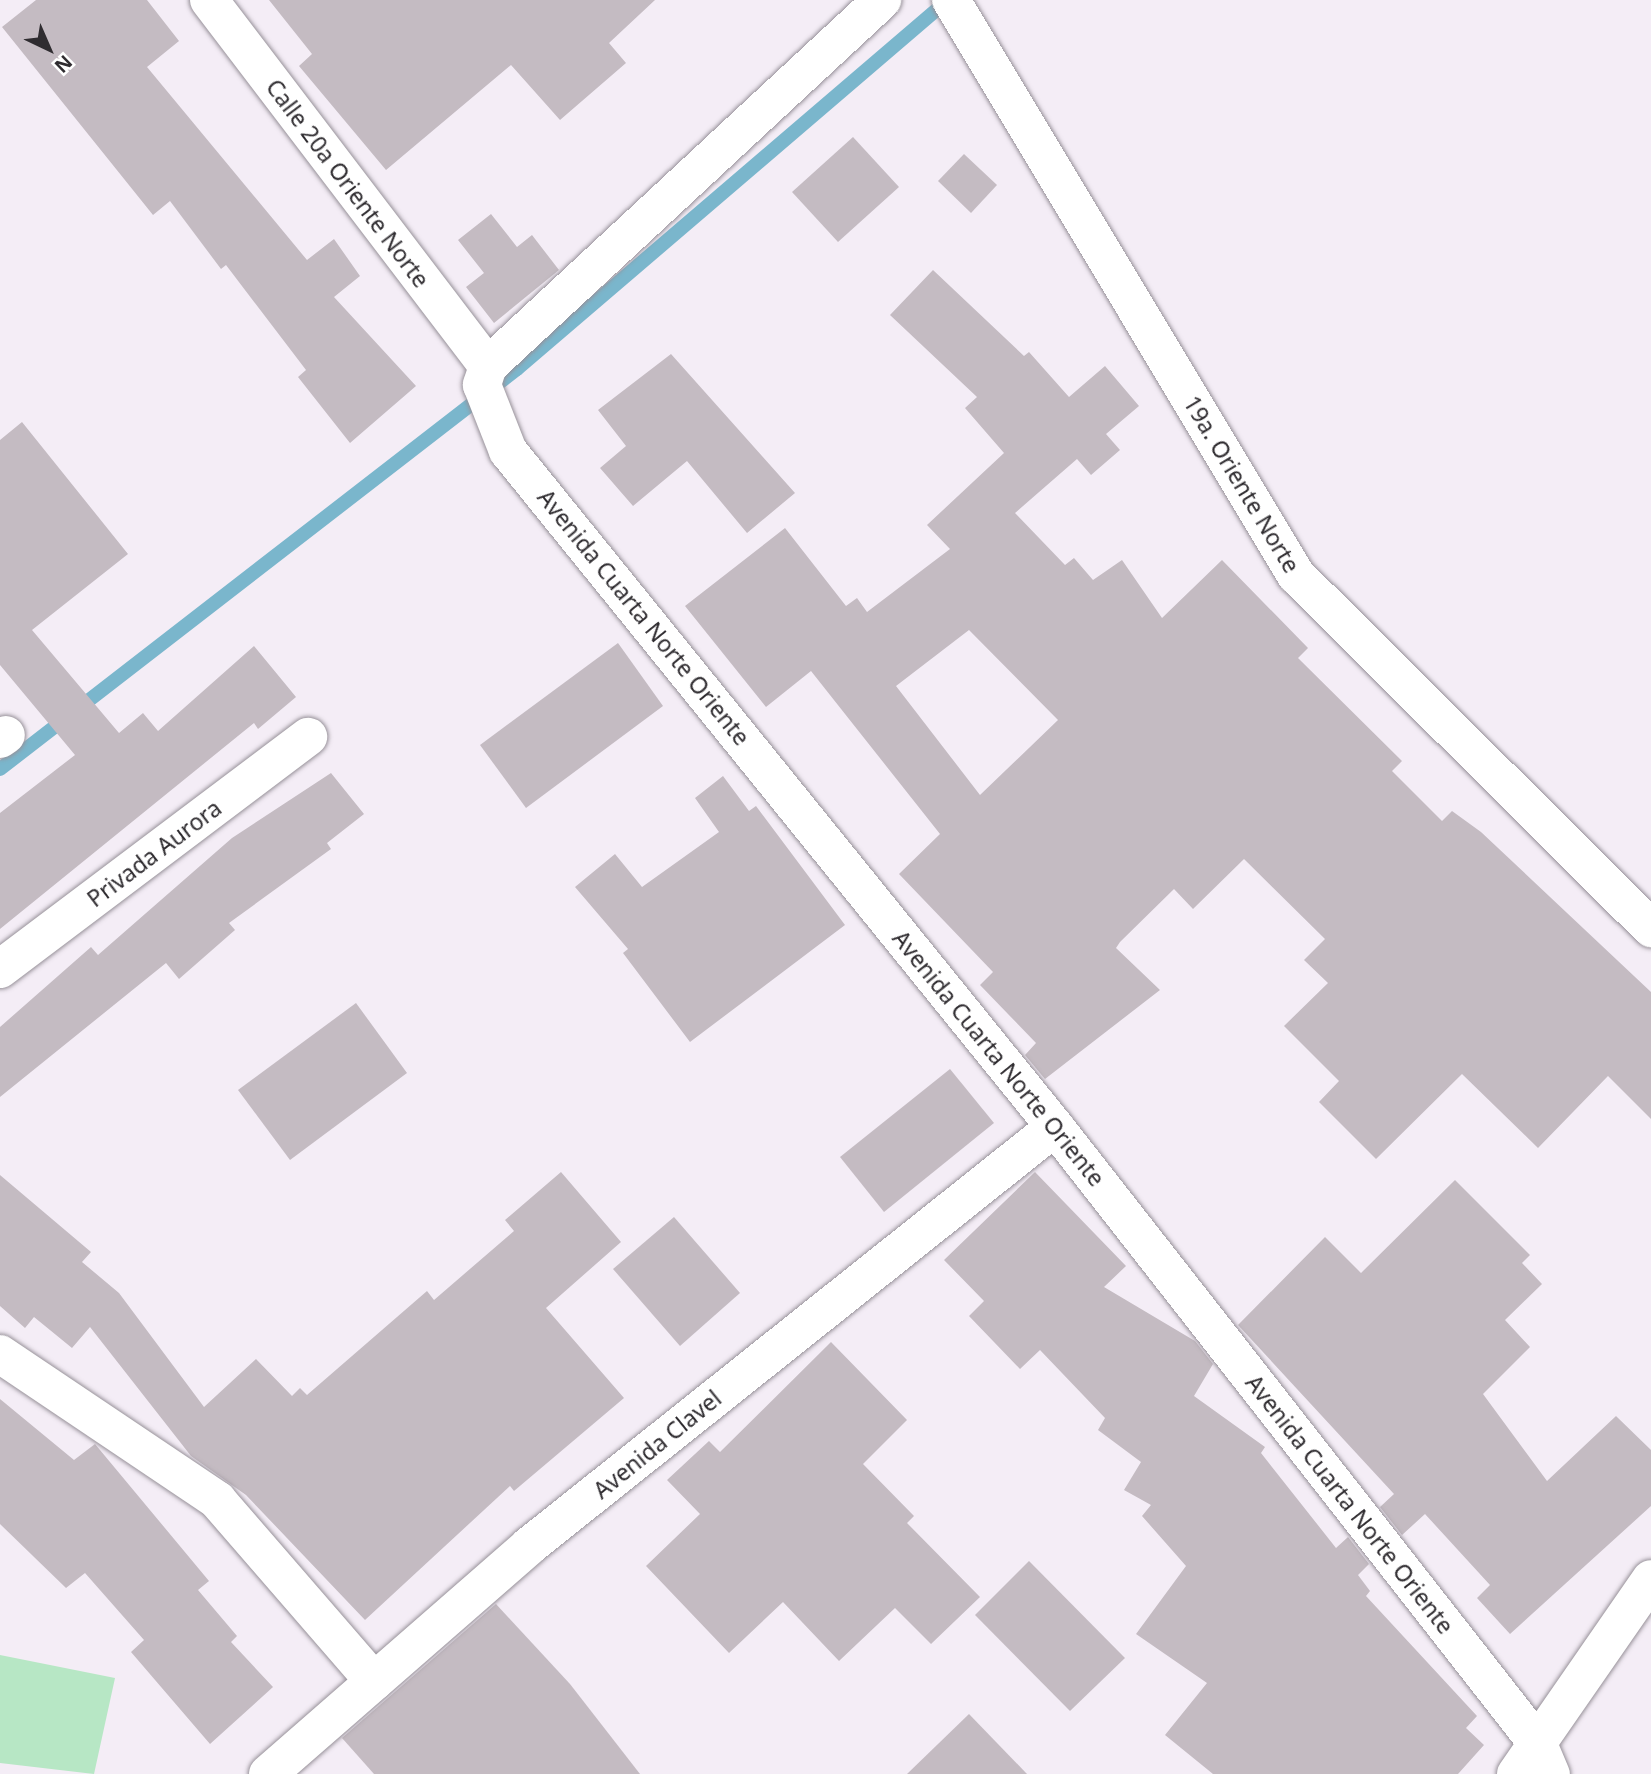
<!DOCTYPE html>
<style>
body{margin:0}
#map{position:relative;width:1651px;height:1774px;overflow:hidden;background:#f4edf6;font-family:"Noto Sans",sans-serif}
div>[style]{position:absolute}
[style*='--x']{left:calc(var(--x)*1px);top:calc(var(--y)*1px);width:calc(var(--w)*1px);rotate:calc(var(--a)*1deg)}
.green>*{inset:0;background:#b7e7c5}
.stream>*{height:14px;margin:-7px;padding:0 7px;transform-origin:7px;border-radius:7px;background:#7ab6cc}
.building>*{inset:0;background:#c4bbc2}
.roads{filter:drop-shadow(0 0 2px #979199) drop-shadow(0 0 2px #979199)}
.minor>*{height:38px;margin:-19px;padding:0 19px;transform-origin:19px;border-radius:19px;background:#fff}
span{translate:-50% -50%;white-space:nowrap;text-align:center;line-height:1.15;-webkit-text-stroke:6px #fff;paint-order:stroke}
.street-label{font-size:23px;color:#2f2c30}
.north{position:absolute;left:14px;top:14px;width:70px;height:70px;-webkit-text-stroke:5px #fff;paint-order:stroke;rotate:136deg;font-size:19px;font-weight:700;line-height:28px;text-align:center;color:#2f2c30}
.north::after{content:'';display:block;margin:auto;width:24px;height:32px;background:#2f2c30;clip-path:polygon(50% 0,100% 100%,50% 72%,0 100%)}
</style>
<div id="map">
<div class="green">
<div style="clip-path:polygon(0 1655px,115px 1678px,94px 1774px,0 1763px)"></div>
</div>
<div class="stream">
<div style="--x:0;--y:769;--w:654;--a:-37.73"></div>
<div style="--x:517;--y:369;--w:567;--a:-40.57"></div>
</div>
<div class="building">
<div style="clip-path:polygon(36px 0,147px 0,179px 41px,147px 67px,307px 260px,334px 239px,360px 276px,334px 297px,416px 386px,350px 443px,298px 377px,306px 370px,226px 265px,221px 269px,170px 201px,153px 215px,2px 27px)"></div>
<div style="clip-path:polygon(269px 0,655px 0,609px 43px,626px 63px,560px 120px,511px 65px,386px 170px,299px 66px,312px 54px)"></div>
<div style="clip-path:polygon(853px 137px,899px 187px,838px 242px,792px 192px)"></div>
<div style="clip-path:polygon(964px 154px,997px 185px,971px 213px,938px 181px)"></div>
<div style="clip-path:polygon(491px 214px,517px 247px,532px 235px,559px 270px,494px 323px,466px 287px,484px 273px,458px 240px)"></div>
<div style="clip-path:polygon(evenodd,933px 270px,1024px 356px,1029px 352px,1069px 397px,1105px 366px,1139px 406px,1106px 434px,1120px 450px,1091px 475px,1077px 459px,1015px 513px,1065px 565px,1074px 558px,1093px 580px,1122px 560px,1162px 618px,1222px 560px,1308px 648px,1298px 658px,1402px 761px,1392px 771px,1442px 821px,1452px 811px,1481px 832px,1651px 992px,1651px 1119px,1608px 1076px,1538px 1148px,1462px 1074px,1376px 1159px,1319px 1102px,1339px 1081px,1284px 1026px,1328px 983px,1304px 960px,1325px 939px,1244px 859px,1193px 909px,1174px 889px,1120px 942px,1116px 948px,1160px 990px,1045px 1079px,1025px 1055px,1036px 1043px,980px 985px,993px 972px,899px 874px,940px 834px,811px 671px,766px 707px,685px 606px,785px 528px,846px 606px,857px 598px,867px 612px,950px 549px,927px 525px,1004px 453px,965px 408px,977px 397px,890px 315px,933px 270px,969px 630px,1058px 720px,980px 795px,896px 686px,969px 630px)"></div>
<div style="clip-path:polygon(671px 354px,795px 493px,747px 533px,687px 461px,633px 506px,600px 468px,626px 446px,598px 410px)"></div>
<div style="clip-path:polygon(22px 422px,128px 554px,32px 630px,119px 733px,143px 713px,158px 731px,254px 646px,296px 697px,258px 729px,254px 723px,0 929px,0 813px,75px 755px,0 665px,0 440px)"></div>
<div style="clip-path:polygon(618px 643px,663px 706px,526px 808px,480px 745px)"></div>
<div style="clip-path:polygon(331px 773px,364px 814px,327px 843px,331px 849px,229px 923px,235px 930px,179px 979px,166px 963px,0 1097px,0 1027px,91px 947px,98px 955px,232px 838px)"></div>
<div style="clip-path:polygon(723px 776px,749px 811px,756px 806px,845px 925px,690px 1042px,623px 953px,628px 949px,575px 887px,615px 854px,642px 887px,719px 832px,695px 798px)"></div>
<div style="clip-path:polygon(356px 1003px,407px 1073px,290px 1160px,238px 1090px)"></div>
<div style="clip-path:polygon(950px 1069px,994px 1123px,884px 1212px,840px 1157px)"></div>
<div style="clip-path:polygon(561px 1172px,621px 1242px,546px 1308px,624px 1398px,514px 1491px,510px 1486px,365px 1620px,246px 1495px,191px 1456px,90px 1327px,72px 1348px,34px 1317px,25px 1328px,0 1306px,0 1175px,91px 1252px,82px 1262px,119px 1293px,204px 1407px,256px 1359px,292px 1396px,300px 1388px,307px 1395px,427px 1291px,434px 1300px,514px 1231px,505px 1220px)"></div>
<div style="clip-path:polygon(1035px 1172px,1126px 1266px,1104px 1287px,1195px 1341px,1213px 1364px,1194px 1396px,1265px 1447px,1261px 1453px,1336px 1548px,1348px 1537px,1369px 1564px,1358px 1575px,1370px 1591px,1366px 1596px,1477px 1716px,1466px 1728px,1484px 1745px,1458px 1774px,1213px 1774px,1165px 1735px,1207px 1683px,1136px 1634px,1186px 1566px,1142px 1516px,1151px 1505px,1124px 1490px,1141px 1462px,1098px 1430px,1105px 1418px,1040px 1350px,1020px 1369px,969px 1316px,984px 1301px,944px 1260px)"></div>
<div style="clip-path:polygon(1455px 1180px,1530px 1255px,1522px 1263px,1542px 1284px,1505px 1320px,1530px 1347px,1483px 1394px,1547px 1481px,1616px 1416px,1651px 1450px,1651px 1506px,1510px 1634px,1477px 1598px,1490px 1585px,1425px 1514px,1402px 1535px,1380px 1507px,1394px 1494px,1238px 1325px,1325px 1237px,1361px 1273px)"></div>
<div style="clip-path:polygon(674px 1217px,740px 1293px,680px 1346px,613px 1269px)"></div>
<div style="clip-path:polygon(831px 1342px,907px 1420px,863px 1464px,914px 1516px,907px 1523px,980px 1597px,931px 1644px,895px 1608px,839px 1661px,783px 1602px,729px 1653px,646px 1566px,700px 1514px,667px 1480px,709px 1441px,720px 1452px)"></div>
<div style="clip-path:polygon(0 1399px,74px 1460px,95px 1444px,209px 1581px,198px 1590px,237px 1636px,231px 1642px,273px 1687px,210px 1744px,131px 1652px,144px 1640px,85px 1573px,66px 1588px,0 1524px)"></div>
<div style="clip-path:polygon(1029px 1561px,1125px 1658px,1070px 1711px,975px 1615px)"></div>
<div style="clip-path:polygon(496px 1604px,570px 1684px,640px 1774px,374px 1774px,342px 1738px)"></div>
<div style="clip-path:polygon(969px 1714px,1027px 1774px,907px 1774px)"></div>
</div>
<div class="roads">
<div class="minor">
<div style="--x:209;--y:0;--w:460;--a:52.7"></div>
<div style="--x:951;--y:0;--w:671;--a:59.04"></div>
<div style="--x:1296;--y:575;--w:501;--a:44.84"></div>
<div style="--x:488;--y:366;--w:20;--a:108"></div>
<div style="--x:482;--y:385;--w:71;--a:68.5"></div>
<div style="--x:508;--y:451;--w:870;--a:51.02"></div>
<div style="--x:1055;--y:1127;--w:784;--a:51.95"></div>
<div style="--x:1538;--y:1744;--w:33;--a:67"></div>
<div style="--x:488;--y:366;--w:538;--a:-42.89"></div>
<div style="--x:0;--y:739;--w:7;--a:-34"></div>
<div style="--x:0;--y:969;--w:386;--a:-37"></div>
<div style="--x:0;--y:1354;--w:262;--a:33.9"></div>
<div style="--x:217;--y:1500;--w:240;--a:49.1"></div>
<div style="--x:268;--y:1774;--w:347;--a:-41.1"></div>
<div style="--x:529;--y:1546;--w:672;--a:-38.54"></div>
<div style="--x:1516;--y:1774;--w:237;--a:-55.3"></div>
</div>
</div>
<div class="street-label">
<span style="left:348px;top:183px;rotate:53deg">Calle 20a Oriente Norte</span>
<span style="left:1242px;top:484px;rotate:59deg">19a. Oriente Norte</span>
<span style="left:644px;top:617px;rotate:51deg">Avenida Cuarta Norte Oriente</span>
<span style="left:154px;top:853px;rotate:-37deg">Privada Aurora</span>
<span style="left:999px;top:1058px;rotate:51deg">Avenida Cuarta Norte Oriente</span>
<span style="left:657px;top:1444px;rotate:-39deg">Avenida Clavel</span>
<span style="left:1350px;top:1504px;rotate:52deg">Avenida Cuarta Norte Oriente</span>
</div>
<div class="north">N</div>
</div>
